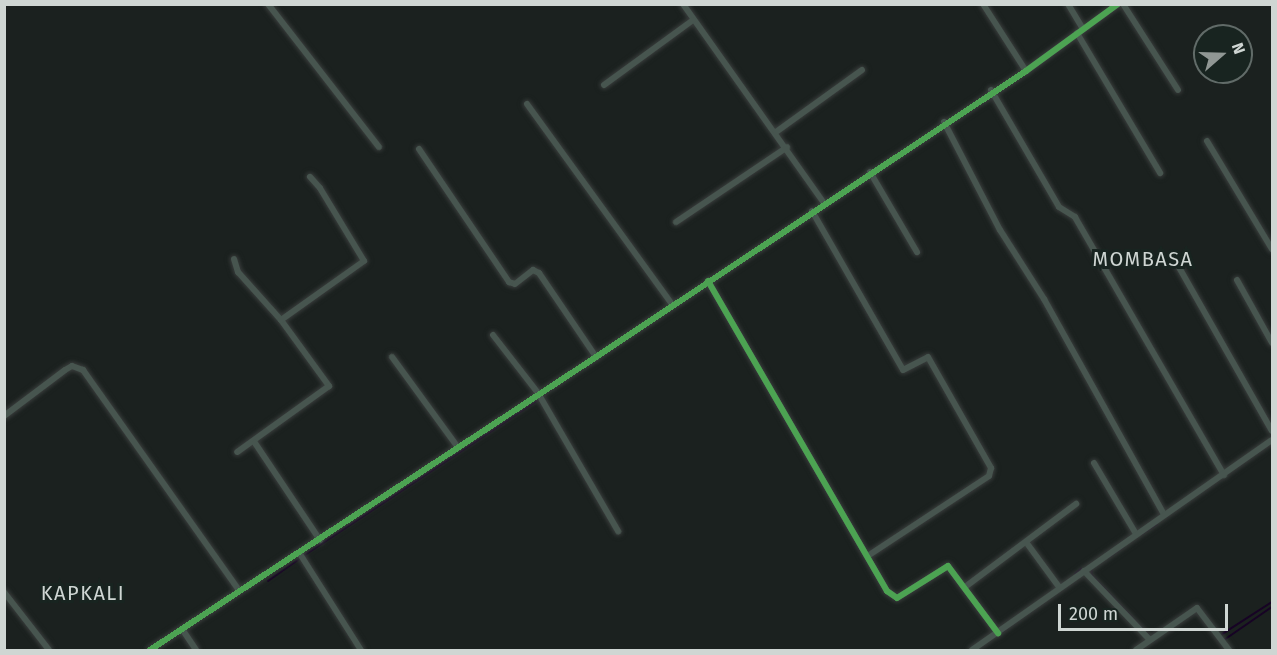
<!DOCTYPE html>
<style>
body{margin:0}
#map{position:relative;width:1277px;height:655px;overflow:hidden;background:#1b211f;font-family:"Fira Sans",sans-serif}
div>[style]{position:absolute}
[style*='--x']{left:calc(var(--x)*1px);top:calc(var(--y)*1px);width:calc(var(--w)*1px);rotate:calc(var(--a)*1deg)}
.stream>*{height:1.5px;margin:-0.75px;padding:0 0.75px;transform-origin:0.75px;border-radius:0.75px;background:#170325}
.roads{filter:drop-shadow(0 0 2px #393d3c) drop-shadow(0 0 2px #393d3c)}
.minor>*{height:6px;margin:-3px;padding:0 3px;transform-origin:3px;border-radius:3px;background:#47554f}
.cycleway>*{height:6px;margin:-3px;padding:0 3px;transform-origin:3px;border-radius:3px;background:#4ca352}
span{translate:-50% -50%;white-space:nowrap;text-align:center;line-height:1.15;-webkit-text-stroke:6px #182420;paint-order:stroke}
.quarter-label{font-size:20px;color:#cfd6d3;letter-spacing:1.5px}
.frame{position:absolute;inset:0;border:6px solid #cfd6d3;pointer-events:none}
.north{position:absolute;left:1193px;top:24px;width:60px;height:60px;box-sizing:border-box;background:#182420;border:2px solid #616b68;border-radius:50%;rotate:70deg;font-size:16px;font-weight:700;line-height:24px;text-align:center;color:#cfd6d3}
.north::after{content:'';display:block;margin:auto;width:21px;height:27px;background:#909794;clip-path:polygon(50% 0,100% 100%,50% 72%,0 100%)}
.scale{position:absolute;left:1058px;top:604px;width:170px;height:27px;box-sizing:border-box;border:3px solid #cfd6d3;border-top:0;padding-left:8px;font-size:18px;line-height:21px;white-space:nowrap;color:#cfd6d3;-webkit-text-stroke:4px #182420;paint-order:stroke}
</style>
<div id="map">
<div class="stream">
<div style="--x:1142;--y:534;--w:17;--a:-33"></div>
<div style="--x:305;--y:555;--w:280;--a:-33.6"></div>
<div style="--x:1108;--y:558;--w:19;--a:-35"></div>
<div style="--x:1092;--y:570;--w:5;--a:90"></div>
<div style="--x:1092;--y:575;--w:83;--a:46.5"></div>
<div style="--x:1075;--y:574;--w:8;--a:-40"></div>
<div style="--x:268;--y:581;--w:40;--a:-34.9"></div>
<div style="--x:1001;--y:633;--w:10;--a:-37"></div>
<div style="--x:1221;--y:635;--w:61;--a:-32.9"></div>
<div style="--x:1224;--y:640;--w:58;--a:-34.5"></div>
</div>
<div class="roads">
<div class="minor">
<div style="--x:268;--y:4;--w:181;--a:52.2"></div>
<div style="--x:683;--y:4;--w:244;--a:54.7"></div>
<div style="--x:983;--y:4;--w:80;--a:57.3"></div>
<div style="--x:1068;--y:4;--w:29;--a:59"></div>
<div style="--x:1123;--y:4;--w:102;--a:57.4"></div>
<div style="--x:1077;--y:33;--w:163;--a:59.3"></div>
<div style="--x:604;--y:85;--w:110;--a:-36.1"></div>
<div style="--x:991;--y:90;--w:135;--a:59.8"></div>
<div style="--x:1059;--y:207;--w:19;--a:32"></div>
<div style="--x:1075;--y:217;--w:298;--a:60"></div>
<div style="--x:527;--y:104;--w:247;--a:54.1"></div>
<div style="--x:944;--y:122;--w:122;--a:62.6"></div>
<div style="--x:1000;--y:230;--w:82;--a:57.5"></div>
<div style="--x:1044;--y:299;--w:247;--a:60.9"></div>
<div style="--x:776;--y:132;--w:106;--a:-35.8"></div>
<div style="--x:1207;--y:141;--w:126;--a:59"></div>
<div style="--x:419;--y:149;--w:161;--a:55.9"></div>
<div style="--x:509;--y:282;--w:6;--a:18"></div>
<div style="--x:515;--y:284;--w:23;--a:-38"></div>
<div style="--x:533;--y:270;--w:7;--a:27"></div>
<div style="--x:539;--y:273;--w:102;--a:55.8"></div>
<div style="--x:870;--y:172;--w:93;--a:59.6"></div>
<div style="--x:812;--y:211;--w:183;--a:60.2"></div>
<div style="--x:903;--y:370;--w:28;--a:-27"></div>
<div style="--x:928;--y:357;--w:128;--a:60.4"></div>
<div style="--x:991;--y:468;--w:8;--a:104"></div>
<div style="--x:989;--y:476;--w:144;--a:146.6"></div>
<div style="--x:676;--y:222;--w:134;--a:-34"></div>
<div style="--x:234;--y:259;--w:14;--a:73"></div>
<div style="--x:238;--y:272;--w:64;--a:48.1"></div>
<div style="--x:281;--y:320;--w:82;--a:54"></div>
<div style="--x:329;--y:386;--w:113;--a:144.3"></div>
<div style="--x:1176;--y:262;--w:194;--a:60.4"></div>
<div style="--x:1237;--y:280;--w:72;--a:60.9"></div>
<div style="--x:708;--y:281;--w:358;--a:60"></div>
<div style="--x:887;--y:591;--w:12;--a:35"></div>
<div style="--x:897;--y:598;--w:60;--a:-32.1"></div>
<div style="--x:948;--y:566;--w:84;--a:53.3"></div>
<div style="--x:281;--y:320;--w:102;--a:-35.4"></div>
<div style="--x:364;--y:261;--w:85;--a:-121.1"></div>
<div style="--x:320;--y:188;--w:15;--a:-132"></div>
<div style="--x:493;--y:335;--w:73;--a:52.2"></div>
<div style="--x:538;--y:393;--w:160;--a:59.9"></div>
<div style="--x:392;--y:357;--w:110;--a:53.9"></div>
<div style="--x:4;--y:416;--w:76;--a:-37"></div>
<div style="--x:65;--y:370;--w:8;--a:-30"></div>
<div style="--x:72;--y:366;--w:12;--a:20"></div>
<div style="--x:83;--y:370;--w:270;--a:54.7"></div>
<div style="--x:255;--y:443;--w:117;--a:56.2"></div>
<div style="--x:1094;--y:463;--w:82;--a:59.4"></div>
<div style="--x:1026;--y:542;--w:56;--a:53.7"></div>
<div style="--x:300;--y:554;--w:114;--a:57.6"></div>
<div style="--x:1084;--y:571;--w:95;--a:46.3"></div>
<div style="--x:965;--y:587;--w:139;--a:-36.8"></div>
<div style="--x:4;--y:592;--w:73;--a:52.2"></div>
<div style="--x:182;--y:629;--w:25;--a:56"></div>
<div style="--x:150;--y:650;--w:534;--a:-33.3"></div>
<div style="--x:596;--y:357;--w:516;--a:-33.63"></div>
<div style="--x:1026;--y:71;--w:114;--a:-36.1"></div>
<div style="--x:972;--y:650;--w:366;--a:-35"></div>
<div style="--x:1136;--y:650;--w:74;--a:-34.5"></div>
<div style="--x:1197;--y:608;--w:53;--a:52.7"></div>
</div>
</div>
<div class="cycleway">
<div style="--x:708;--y:281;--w:358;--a:60"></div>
<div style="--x:887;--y:591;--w:12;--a:35"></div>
<div style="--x:897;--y:598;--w:60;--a:-32.1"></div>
<div style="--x:948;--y:566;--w:84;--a:53.3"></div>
<div style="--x:150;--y:650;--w:534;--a:-33.3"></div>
<div style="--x:596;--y:357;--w:516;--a:-33.63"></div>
<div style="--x:1026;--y:71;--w:114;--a:-36.1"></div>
</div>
<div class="quarter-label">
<span style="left:1143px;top:259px">MOMBASA</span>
<span style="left:83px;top:593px">KAPKALI</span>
</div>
<div class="frame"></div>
<div class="north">N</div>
<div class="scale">200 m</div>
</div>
